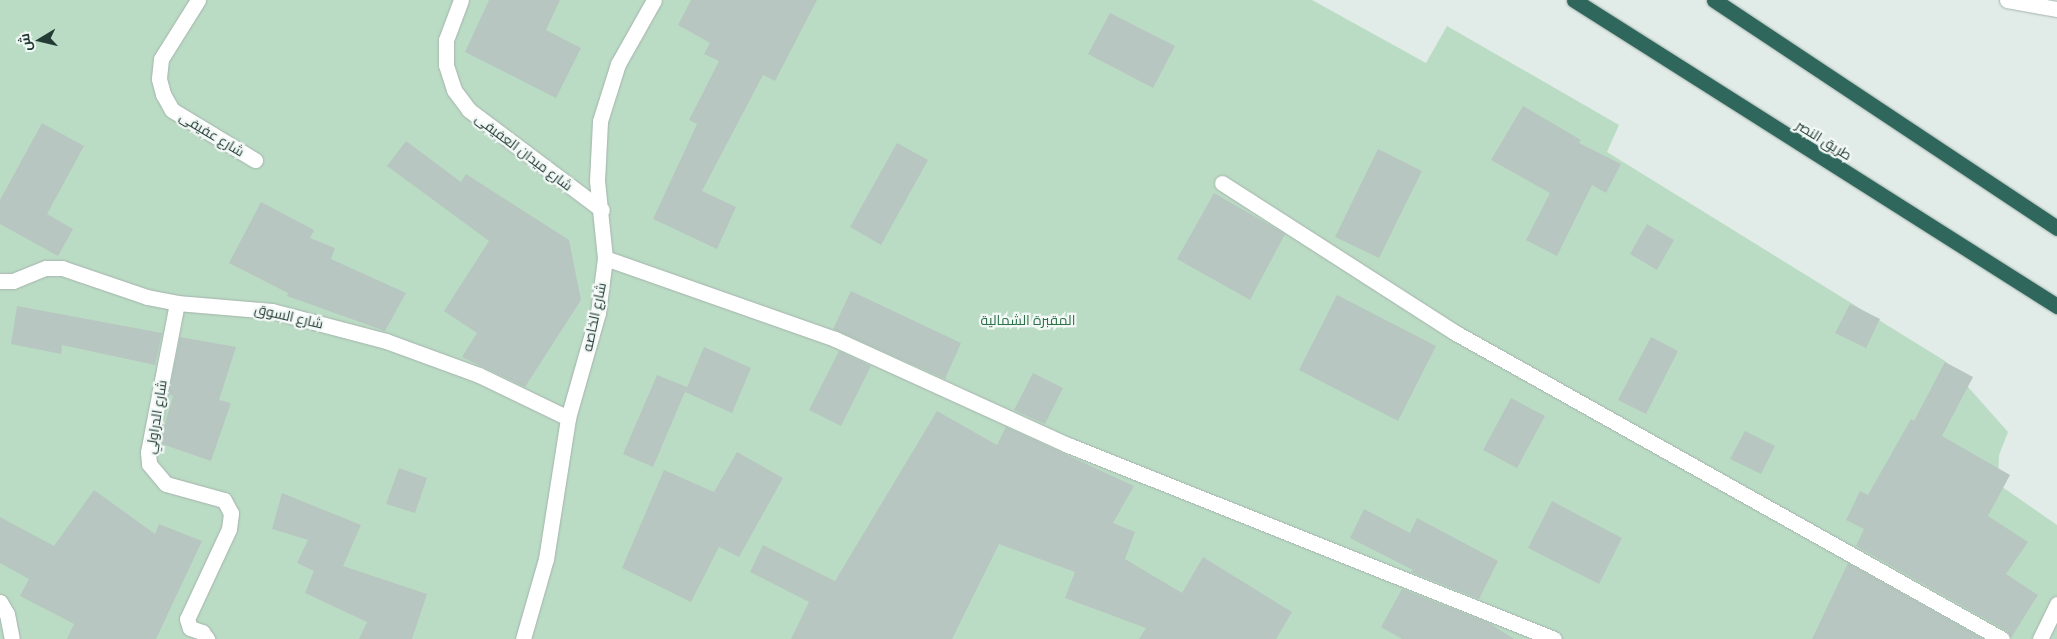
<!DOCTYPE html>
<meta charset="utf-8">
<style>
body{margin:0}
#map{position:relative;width:2057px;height:639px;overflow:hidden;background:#e1ebe7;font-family:"Exo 2",Cairo,sans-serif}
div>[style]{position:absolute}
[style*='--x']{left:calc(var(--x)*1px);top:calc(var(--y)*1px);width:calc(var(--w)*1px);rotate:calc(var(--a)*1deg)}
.green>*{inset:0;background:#bbdcc4}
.building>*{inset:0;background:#b7c6c0}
.roads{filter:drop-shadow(0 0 1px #a4b3ae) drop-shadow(0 0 1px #a4b3ae)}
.minor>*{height:15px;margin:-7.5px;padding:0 7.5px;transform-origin:7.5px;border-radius:7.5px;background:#fff}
.highway>*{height:15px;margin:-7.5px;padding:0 7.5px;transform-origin:7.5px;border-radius:7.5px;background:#2f675c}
span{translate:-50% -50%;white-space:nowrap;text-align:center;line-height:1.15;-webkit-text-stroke:4.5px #f2f8f5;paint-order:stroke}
.street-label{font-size:14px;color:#223b35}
.park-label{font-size:14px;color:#2e7149}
.north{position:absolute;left:15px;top:15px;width:50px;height:50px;-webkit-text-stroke:4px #f2f8f5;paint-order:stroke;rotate:261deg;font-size:14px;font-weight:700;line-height:20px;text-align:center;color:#223b35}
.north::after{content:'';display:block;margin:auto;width:18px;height:22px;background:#223b35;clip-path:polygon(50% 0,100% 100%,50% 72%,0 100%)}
</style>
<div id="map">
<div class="green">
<div style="clip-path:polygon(0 0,1312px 0,1426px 63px,1447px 26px,1619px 125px,1607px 152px,1945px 361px,2008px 432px,1999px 455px,1998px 484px,2057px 525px,2057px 639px,0 639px)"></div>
</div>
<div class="building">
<div style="clip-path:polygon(489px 0,560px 0,546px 30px,581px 48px,556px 98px,465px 52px)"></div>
<div style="clip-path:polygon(691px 0,817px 0,775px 81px,763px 75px,702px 191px,736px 207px,717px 249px,653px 219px,697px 124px,689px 120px,719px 61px,704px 54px,710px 43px,678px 25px)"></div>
<div style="clip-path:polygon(1110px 13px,1175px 46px,1153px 88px,1088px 54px)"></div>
<div style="clip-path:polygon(1523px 106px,1581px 140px,1579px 143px,1621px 164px,1606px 193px,1592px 185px,1557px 256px,1526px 240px,1550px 193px,1491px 160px)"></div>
<div style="clip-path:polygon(42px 123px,84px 146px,47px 214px,73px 229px,58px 256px,0 224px,0 200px)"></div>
<div style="clip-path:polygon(406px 141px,461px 182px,466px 174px,569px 240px,581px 300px,525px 387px,462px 357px,477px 333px,444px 311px,489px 241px,387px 166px)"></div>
<div style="clip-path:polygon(897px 143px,928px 160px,881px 245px,850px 227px)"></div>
<div style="clip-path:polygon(1378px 149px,1422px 171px,1379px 258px,1335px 237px)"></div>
<div style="clip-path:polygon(1214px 193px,1285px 234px,1250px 300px,1177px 259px)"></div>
<div style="clip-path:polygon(261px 202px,314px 230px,310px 238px,335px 248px,331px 259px,406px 293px,385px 331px,287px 296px,288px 293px,229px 263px)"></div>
<div style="clip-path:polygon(1647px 224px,1674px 240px,1657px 270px,1630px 254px)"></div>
<div style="clip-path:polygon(851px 291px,961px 343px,945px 379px,833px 329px)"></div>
<div style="clip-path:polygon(1337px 295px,1436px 346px,1398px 421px,1299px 370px)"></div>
<div style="clip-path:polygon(1850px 304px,1880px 319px,1866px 348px,1835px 333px)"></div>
<div style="clip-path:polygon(17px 306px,162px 333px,155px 365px,62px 345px,61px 354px,11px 344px)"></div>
<div style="clip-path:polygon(180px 337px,236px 347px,219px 400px,231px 403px,211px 461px,159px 443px,173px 396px,169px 394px)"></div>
<div style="clip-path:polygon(1651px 337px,1678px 351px,1646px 414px,1618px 400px)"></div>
<div style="clip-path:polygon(704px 347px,751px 368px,732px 413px,685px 392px)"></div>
<div style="clip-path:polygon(839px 351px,871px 366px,841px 426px,809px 410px)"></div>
<div style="clip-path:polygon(1945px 362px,1973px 377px,1942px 436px,2010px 475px,1988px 516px,2028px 542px,2006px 574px,2038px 595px,2011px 638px,2007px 631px,1856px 546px,1864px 529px,1846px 520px,1860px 491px,1868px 495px,1911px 419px,1914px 421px)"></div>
<div style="clip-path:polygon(1033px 373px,1063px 388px,1045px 424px,1014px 410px)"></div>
<div style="clip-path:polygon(657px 375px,687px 387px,653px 467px,623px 454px)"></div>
<div style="clip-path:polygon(1511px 398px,1545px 416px,1517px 468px,1483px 450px)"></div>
<div style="clip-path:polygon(937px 411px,997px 445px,1006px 427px,1134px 486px,1113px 523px,1135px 532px,1125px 559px,1182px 593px,1203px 557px,1292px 612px,1276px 639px,1139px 639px,1146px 628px,1065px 598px,1075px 572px,999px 544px,952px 639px,791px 639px,809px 602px,750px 572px,763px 545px,835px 581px)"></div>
<div style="clip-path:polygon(1745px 431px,1775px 446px,1761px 474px,1730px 459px)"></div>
<div style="clip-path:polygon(737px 452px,783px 478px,739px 557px,719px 547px,691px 602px,622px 568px,664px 470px,714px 492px)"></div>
<div style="clip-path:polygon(399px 468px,427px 478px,415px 513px,386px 504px)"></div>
<div style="clip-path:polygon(94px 490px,155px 534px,159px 524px,202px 541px,156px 639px,67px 639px,74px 624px,20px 596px,29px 579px,0 563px,0 517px,54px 546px)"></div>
<div style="clip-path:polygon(282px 493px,361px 525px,343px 566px,427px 594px,412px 639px,359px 639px,367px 622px,305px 593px,314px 571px,297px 563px,308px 540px,272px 529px)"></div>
<div style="clip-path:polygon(1552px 501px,1622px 538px,1599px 584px,1528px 548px)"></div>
<div style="clip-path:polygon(1364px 509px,1410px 533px,1417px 518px,1498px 561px,1479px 599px,1411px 572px,1413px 570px,1350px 538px)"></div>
<div style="clip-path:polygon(1848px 563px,1983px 639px,1812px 639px)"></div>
<div style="clip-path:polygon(1402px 589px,1489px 623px,1514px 639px,1402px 639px,1381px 627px)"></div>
</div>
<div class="roads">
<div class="minor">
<div style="--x:198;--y:0;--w:70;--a:122.1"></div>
<div style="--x:161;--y:59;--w:20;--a:96"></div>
<div style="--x:159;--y:79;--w:16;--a:75"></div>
<div style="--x:163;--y:94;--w:18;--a:61"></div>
<div style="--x:172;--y:110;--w:97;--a:31.1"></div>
<div style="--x:461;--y:0;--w:43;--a:110.6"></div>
<div style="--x:446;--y:40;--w:25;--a:90"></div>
<div style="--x:446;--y:65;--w:26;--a:72"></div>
<div style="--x:454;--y:90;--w:25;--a:53"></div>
<div style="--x:469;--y:110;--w:166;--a:36.9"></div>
<div style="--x:2007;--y:0;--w:51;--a:10.2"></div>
<div style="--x:1222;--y:183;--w:276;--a:32.7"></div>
<div style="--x:1454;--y:332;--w:628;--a:29.26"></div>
<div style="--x:605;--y:258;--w:244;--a:19.4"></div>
<div style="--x:835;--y:339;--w:256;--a:24.5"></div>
<div style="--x:1068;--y:445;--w:523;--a:21.76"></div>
<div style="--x:0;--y:281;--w:13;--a:0"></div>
<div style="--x:13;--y:281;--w:35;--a:-22"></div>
<div style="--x:46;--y:268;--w:16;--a:0"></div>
<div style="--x:62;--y:268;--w:90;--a:18.8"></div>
<div style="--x:147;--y:297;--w:31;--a:11"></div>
<div style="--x:177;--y:303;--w:95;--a:4.8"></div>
<div style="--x:272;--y:311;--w:118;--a:14.7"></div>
<div style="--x:386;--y:341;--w:99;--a:20.1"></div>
<div style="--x:479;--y:375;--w:99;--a:25.8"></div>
<div style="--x:177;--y:303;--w:152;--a:101"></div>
<div style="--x:148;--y:452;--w:12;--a:85"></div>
<div style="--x:149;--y:464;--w:26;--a:50"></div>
<div style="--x:166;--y:484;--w:60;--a:15.4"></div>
<div style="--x:224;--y:500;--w:15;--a:62"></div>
<div style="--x:231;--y:513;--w:16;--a:97"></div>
<div style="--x:229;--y:529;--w:99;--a:115"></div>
<div style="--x:187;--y:619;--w:9;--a:72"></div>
<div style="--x:190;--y:628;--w:13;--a:18"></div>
<div style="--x:202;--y:632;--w:9;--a:54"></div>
<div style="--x:0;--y:602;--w:14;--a:60"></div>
<div style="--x:7;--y:614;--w:25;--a:79"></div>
<div style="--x:523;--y:639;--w:83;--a:-74"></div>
<div style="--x:546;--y:559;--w:143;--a:-81.1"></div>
<div style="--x:568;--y:418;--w:109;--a:-74.1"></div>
<div style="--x:598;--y:313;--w:55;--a:-82.7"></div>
<div style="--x:605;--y:258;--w:77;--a:-95.9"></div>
<div style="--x:597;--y:181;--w:60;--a:-87.1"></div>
<div style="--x:600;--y:121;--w:60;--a:-72.5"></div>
<div style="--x:618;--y:64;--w:73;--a:-60.6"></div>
<div style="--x:2040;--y:639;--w:39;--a:-64"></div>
</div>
<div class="highway">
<div style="--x:1574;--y:0;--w:572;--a:32.36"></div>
<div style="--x:1714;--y:0;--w:412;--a:33.6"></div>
</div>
</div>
<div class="street-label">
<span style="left:212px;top:134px;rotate:31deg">شارع عفيفى</span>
<span style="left:1824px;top:140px;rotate:32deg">طريق النصر</span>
<span style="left:524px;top:152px;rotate:37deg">شارع ميدان العفيفى</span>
<span style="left:289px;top:316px;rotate:13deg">شارع السوق</span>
<span style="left:594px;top:317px;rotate:-78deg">شارع الخاصه</span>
<span style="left:156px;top:417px;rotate:-81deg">شارع الدراولي</span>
</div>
<div class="park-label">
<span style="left:1028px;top:320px">المقبرة الشمالية</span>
</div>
<div class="north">ش</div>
</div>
